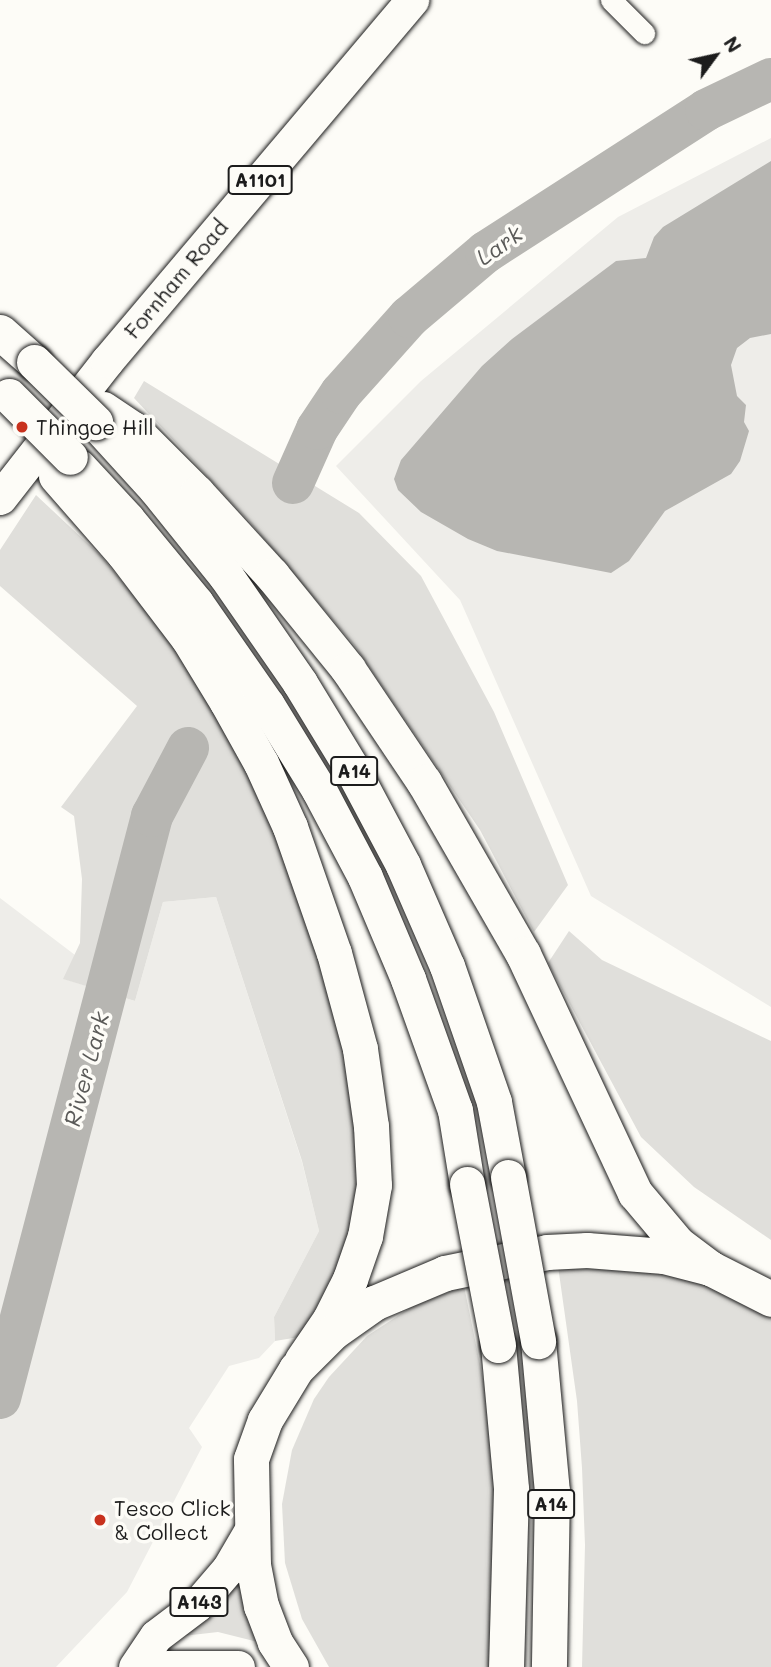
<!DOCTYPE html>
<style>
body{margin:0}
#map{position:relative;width:771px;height:1667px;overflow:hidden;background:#fdfcf7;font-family:Mali,sans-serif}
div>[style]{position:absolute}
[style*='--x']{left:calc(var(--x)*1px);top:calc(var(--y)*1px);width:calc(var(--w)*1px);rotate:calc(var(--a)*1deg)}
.built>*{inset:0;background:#eeede9}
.green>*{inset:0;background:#e0dfdb}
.water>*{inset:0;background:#b7b6b2}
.river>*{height:42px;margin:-21px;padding:0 21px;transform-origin:21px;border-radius:21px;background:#b7b6b2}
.roads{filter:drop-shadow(0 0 2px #1c1c1c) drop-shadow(0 0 2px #1c1c1c)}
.minor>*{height:21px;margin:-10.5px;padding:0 10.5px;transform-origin:10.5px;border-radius:10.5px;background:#fdfcf7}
.primary>*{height:33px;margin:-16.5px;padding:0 16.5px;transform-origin:16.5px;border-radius:16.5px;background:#fdfcf7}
.trunk>*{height:35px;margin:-17.5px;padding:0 17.5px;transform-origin:17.5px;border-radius:17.5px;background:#fdfcf7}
.bridges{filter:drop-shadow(0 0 2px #1c1c1c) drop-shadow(0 0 2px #1c1c1c)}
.trunk-bridge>*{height:35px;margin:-17.5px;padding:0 17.5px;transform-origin:17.5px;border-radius:17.5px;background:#fdfcf7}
.dots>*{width:19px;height:19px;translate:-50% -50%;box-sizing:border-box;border:4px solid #fdfcf7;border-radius:50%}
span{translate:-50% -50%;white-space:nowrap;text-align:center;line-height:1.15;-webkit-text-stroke:7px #fdfcf7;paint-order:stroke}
.shield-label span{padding:2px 5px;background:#fdfcf7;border:2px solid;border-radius:5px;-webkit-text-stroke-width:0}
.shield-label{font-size:19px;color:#1c1c1c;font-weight:700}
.street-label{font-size:21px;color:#1c1c1c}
.poi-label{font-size:21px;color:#1c1c1c}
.left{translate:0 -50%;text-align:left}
.water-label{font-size:23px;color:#5a5a58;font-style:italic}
.north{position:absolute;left:680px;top:21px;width:70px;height:70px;-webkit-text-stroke:5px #fdfcf7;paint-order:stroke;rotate:57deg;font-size:19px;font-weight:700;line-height:28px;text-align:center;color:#1c1c1c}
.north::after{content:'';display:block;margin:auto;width:24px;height:32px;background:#1c1c1c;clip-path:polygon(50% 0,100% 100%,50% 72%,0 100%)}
</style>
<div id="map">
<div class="built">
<div style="clip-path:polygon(771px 138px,771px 1007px,591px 896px,460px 600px,336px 466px,421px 381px,618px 217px)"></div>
<div style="clip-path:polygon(216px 897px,302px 1162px,319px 1231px,274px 1317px,275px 1341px,259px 1358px,229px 1366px,189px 1428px,202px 1447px,127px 1592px,56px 1667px,0 1667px,0 898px,75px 955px,64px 979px,135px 1001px,163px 902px)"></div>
</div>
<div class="green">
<div style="clip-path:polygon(144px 381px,359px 513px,421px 576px,494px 712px,568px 885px,534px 932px,480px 830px,355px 646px,249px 521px,134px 398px)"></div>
<div style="clip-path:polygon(36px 495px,100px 555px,160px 627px,240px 749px,299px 880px,336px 996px,359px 1134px,362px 1204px,349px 1251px,299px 1337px,275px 1341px,274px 1317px,319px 1231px,302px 1161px,216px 897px,163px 902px,135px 1001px,63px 979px,80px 943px,82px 879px,74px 816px,61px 807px,137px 706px,0 586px,0 550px)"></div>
<div style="clip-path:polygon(569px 931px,602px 960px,771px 1041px,771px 1240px,694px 1187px,641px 1137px,548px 963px)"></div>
<div style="clip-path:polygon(558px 1266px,675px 1267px,771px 1314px,771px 1667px,582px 1667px,585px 1545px,582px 1468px,577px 1401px)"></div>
<div style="clip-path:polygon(464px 1286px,489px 1408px,503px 1531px,492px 1667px,329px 1667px,302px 1619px,285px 1563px,282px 1504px,292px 1450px,314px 1399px,329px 1377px,367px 1336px,413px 1306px)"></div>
<div style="clip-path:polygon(245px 1574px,266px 1644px,218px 1632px,183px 1636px)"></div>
</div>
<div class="water">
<div style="clip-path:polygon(771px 161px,771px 334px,750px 338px,737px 348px,731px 365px,737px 396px,746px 405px,744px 422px,749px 431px,740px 461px,731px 474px,665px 511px,629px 561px,611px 573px,497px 551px,468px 539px,421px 512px,398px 490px,394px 479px,401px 460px,482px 366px,512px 339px,616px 261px,646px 258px,654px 237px,663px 227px)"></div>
</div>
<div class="river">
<div style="--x:293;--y:483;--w:59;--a:-66"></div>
<div style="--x:317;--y:429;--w:43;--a:-56.3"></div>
<div style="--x:341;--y:393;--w:102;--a:-48.2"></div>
<div style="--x:409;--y:317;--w:101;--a:-40.2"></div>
<div style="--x:486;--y:252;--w:262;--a:-32.8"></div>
<div style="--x:706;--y:110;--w:72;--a:-25.5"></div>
<div style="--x:0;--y:1398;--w:602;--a:-75.36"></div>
<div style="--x:152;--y:816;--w:77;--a:-62.1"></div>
</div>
<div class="roads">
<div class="minor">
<div style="--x:611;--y:0;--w:47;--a:45"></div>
</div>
<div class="primary">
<div style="--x:0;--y:498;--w:174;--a:-52"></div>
<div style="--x:107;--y:361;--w:473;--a:-49.8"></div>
<div style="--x:135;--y:1667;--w:37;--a:-56"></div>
<div style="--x:156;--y:1636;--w:51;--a:-37.1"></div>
<div style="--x:197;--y:1605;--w:48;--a:-49.3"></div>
<div style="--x:228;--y:1569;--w:48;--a:-59.7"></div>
<div style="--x:167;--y:1667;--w:71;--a:0"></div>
</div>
<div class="trunk">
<div style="--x:0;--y:332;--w:45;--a:41.4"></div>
<div style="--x:103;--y:409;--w:36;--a:34"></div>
<div style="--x:133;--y:429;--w:91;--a:45"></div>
<div style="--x:197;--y:493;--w:111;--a:47.6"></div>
<div style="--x:272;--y:575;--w:121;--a:51"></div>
<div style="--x:348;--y:669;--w:136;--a:56.1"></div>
<div style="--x:424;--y:782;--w:198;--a:60.1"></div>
<div style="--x:523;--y:954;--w:264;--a:64.9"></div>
<div style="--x:635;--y:1193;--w:67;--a:49.9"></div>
<div style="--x:678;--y:1244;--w:40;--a:37"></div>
<div style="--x:95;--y:422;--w:91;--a:47.7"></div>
<div style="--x:156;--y:489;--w:112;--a:51.2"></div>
<div style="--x:226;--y:576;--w:130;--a:55.3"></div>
<div style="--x:300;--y:683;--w:98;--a:58.7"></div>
<div style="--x:351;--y:767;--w:111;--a:62"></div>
<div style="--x:403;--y:865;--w:110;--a:66.5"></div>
<div style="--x:447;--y:966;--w:144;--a:70.9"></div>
<div style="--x:494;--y:1102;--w:76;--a:79.4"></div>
<div style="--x:79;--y:467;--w:71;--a:47.3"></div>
<div style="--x:127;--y:519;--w:109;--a:50.6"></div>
<div style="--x:196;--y:603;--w:124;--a:55.2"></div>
<div style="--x:267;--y:705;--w:100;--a:58.5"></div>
<div style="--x:319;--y:790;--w:98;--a:62.1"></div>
<div style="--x:365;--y:877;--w:111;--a:67.1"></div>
<div style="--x:408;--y:979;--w:139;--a:70.3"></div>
<div style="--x:455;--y:1110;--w:75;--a:80.8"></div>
<div style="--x:56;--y:476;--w:103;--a:48.9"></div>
<div style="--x:124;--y:554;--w:106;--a:52.7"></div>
<div style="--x:188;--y:638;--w:75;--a:58.6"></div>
<div style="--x:227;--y:702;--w:70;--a:60.9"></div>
<div style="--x:261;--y:763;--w:70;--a:65.6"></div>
<div style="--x:290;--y:827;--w:133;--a:70.8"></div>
<div style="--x:334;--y:953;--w:99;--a:74.8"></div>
<div style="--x:360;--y:1049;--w:78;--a:81.9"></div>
<div style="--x:371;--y:1126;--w:59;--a:87.1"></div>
<div style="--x:374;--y:1185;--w:52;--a:100"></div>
<div style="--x:365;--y:1236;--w:46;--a:109.2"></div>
<div style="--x:350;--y:1279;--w:45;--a:116.6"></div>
<div style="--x:330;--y:1319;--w:50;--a:124.3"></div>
<div style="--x:538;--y:1341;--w:151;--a:84.7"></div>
<div style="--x:552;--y:1491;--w:176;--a:91"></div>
<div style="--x:498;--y:1345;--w:145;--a:84.8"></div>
<div style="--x:511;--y:1489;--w:178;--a:91.6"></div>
<div style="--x:291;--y:1667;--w:30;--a:-123"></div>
<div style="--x:275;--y:1642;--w:39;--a:-111"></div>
<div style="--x:261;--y:1606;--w:42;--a:-101"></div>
<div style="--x:253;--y:1565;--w:106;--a:-91.1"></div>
<div style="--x:251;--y:1459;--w:41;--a:-70.3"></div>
<div style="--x:265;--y:1420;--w:60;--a:-58.7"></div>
<div style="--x:296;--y:1369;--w:52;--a:-45"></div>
<div style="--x:333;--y:1332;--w:50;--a:-35.3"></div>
<div style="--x:374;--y:1303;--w:77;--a:-22.9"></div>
<div style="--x:445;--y:1273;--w:104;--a:-11.6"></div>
<div style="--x:547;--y:1252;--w:40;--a:-2.9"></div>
<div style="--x:587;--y:1250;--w:77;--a:4.5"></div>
<div style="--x:664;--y:1256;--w:48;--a:14.6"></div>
<div style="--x:710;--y:1268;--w:68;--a:26.9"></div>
</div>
</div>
<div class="bridges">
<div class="trunk-bridge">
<div style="--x:34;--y:362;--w:86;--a:44.5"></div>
<div style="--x:9;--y:396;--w:86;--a:45"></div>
<div style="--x:508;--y:1177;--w:167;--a:79.6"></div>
<div style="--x:467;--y:1184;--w:164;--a:79.1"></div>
</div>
</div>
<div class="dots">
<div style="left:22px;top:427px;background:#c8321e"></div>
<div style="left:100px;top:1520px;background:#c8321e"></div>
</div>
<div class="shield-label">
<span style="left:260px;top:180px">A1101</span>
<span style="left:354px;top:771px">A14</span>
<span style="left:551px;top:1504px">A14</span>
<span style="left:199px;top:1602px">A143</span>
</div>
<div class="street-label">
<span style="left:176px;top:279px;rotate:-50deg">Fornham Road</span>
</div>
<div class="poi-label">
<span class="left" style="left:36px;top:427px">Thingoe Hill</span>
<span class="left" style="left:114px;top:1520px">Tesco Click<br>&amp; Collect</span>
</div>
<div class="water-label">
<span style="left:499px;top:245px;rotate:-35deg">Lark</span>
<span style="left:86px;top:1069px;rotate:-75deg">River Lark</span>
</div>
<div class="north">N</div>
</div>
